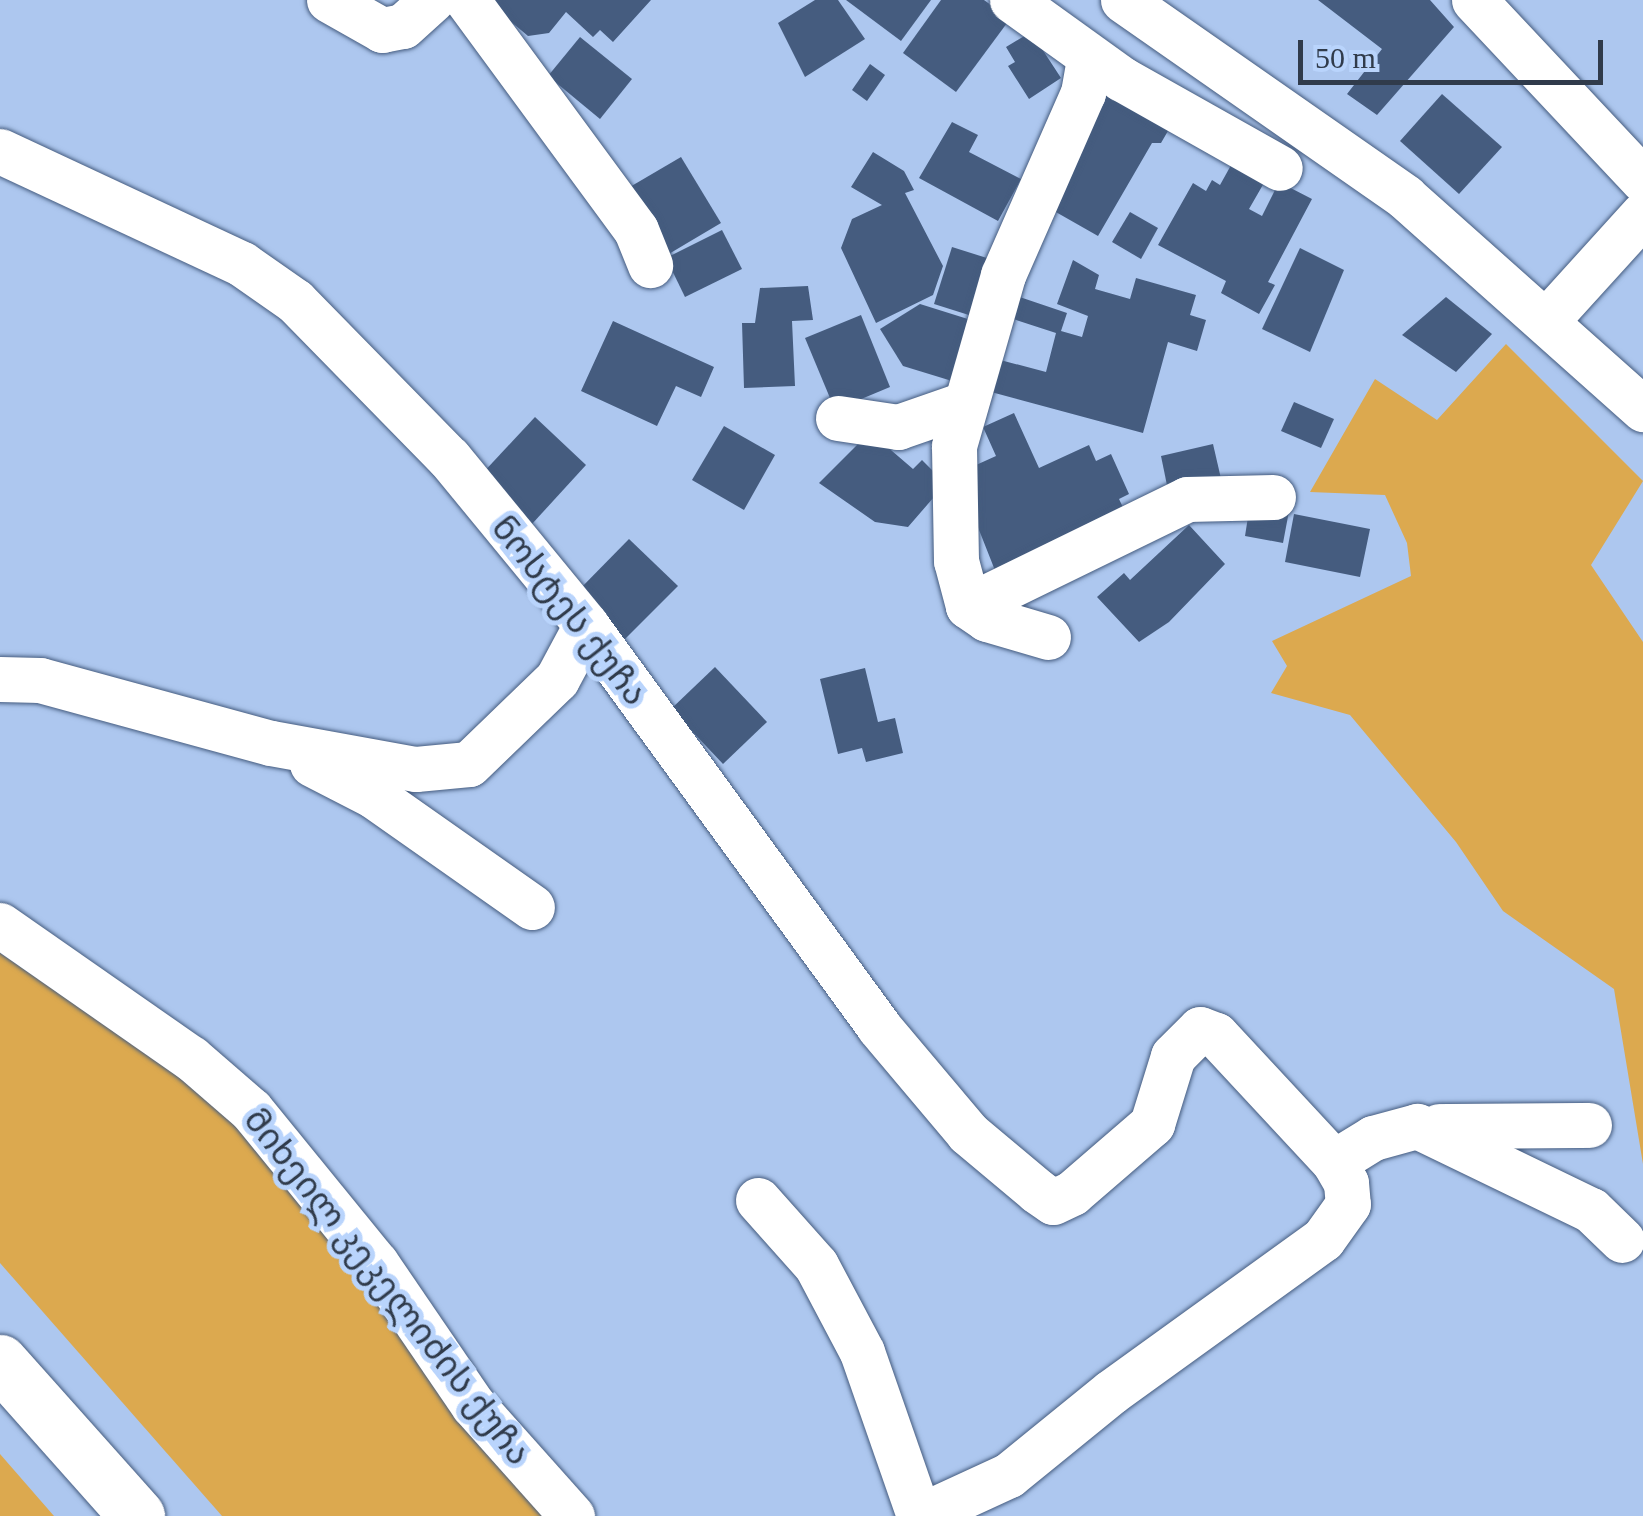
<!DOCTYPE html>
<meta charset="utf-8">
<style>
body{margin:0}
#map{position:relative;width:1643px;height:1516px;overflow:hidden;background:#adc7ef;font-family:"Times New Roman","Noto Sans Georgian",serif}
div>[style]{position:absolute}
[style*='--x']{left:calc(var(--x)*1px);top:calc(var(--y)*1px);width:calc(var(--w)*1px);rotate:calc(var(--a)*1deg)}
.green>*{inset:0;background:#dca94f}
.building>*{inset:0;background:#455c7f}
.roads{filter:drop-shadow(0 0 2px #455c7f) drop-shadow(0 0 2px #455c7f)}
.minor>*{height:45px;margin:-22.5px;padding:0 22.5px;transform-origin:22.5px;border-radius:22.5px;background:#fff}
.major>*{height:55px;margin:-27.5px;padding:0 27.5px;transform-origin:27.5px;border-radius:27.5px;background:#fff}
span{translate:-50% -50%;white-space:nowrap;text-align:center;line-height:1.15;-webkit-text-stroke:10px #b9d4fc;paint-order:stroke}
.street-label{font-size:35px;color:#303b4b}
.scale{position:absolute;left:1298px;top:40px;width:305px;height:45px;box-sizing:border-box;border:5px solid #303b4b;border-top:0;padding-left:12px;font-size:30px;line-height:35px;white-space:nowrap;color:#303b4b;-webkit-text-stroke:8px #b9d4fc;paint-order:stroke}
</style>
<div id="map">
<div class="green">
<div style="clip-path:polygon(1506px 344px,1643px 481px,1591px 565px,1643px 642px,1643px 1164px,1614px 989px,1503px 911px,1456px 842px,1350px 715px,1271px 693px,1287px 666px,1272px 641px,1411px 576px,1407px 543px,1385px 495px,1310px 492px,1375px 379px,1437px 420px)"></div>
<div style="clip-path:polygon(0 953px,176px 1073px,230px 1119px,552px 1516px,222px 1516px,0 1263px)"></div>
<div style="clip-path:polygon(0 1454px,54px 1516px,0 1516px)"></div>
</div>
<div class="building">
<div style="clip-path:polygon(485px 0,651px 0,613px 42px,600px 30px,593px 37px,566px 12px,549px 33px,528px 36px)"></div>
<div style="clip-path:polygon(815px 0,838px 0,865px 39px,805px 77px,778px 23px)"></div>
<div style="clip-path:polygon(846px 0,931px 0,901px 41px)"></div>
<div style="clip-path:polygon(941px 0,984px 0,1010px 19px,956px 92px,903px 53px)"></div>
<div style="clip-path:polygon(1318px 0,1430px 0,1454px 27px,1377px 115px,1347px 94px,1382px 49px)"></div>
<div style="clip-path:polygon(1031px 32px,1061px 78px,1029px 99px,1008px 66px,1015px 62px,1006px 47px)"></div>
<div style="clip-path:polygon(580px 37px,632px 79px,600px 119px,548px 76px)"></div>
<div style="clip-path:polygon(870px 64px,885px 75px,867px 101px,852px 90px)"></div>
<div style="clip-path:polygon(1108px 87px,1172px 124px,1161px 143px,1152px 143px,1098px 236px,1040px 203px)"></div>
<div style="clip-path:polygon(1442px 94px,1502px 147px,1459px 194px,1400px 141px)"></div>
<div style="clip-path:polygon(952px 122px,978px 135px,969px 152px,1021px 179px,998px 221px,919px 178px)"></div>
<div style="clip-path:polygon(873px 152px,904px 171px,914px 190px,905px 193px,943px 266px,933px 295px,876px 323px,841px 248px,852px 219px,882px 205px,851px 187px)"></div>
<div style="clip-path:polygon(681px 157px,721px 223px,662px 258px,623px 191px)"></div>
<div style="clip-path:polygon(1235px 158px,1268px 176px,1249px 209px,1262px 216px,1279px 182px,1312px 199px,1268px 282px,1275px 285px,1259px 314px,1221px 293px,1226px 281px,1158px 245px,1193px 183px,1206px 191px,1212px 180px,1220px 185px)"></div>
<div style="clip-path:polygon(1130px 212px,1158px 228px,1141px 259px,1112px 242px)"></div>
<div style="clip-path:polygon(722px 230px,742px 269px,685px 297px,666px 258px)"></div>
<div style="clip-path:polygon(952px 247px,990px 259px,972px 316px,934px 304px)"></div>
<div style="clip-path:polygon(1300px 248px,1344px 270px,1310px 352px,1262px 329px)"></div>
<div style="clip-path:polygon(1073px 260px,1099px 275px,1095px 289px,1130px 299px,1136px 278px,1196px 295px,1190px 315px,1206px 320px,1197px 351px,1168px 342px,1143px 433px,980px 389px,989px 357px,1046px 372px,1056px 333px,1004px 316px,1011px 294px,1067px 313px,1061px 331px,1082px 337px,1088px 316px,1057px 304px)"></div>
<div style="clip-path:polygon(808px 286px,813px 320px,792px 321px,795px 386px,744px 388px,742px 323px,755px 323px,760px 288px)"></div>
<div style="clip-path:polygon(1446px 297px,1492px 334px,1456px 372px,1402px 335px)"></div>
<div style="clip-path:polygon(920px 304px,971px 320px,952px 381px,903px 366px,880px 329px)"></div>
<div style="clip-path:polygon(861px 315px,890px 387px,835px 410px,805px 338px)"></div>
<div style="clip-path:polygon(613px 321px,714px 367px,701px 397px,676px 386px,657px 426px,581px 391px)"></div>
<div style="clip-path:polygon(1294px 402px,1334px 419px,1321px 448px,1281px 431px)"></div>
<div style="clip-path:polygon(1014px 413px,1039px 468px,1089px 445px,1096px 461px,1111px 454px,1129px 494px,1119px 499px,1129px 520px,998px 578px,966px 497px,965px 470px,996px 456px,983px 427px)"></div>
<div style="clip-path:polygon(535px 417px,586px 465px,532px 524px,480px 476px)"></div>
<div style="clip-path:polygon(724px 426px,775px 455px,744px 510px,692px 480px)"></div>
<div style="clip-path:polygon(870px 432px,913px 469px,922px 460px,937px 475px,934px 497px,908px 527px,875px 522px,819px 483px)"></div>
<div style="clip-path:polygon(1213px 444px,1222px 483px,1169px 495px,1161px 456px)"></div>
<div style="clip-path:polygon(1250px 504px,1289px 511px,1283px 543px,1245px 536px)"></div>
<div style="clip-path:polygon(1294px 514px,1370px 529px,1360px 577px,1285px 562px)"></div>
<div style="clip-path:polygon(1189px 525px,1225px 564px,1169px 622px,1139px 642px,1097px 597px,1124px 573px,1130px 580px)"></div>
<div style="clip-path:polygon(629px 539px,678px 586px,623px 641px,575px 594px)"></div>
<div style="clip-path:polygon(715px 667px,767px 722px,723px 764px,671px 709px)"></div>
<div style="clip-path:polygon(865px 668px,878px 722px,895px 718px,903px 753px,866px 762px,862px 748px,838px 754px,820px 679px)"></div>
</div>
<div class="roads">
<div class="minor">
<div style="--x:329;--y:0;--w:61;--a:29.5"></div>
<div style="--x:382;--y:30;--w:21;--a:-11"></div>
<div style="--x:403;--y:26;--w:39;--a:-42"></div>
<div style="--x:467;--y:0;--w:285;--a:53.7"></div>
<div style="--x:636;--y:230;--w:38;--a:68"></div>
<div style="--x:1012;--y:0;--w:135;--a:35.7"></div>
<div style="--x:1122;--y:79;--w:181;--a:29.4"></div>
<div style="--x:1123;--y:0;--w:344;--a:34.9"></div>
<div style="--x:1405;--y:197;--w:319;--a:41.7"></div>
<div style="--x:1474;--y:0;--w:247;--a:46.8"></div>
<div style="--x:0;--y:151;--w:267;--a:25"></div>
<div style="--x:242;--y:264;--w:65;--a:34.9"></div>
<div style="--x:295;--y:301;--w:220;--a:45.6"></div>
<div style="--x:449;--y:458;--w:216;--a:50.6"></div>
<div style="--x:586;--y:625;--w:496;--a:53.9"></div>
<div style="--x:878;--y:1026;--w:140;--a:49.9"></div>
<div style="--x:968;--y:1133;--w:90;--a:40"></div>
<div style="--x:1037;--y:1191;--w:19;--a:35"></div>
<div style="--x:1053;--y:1202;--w:21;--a:-25"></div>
<div style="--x:1072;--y:1193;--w:106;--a:-40.8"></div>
<div style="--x:1152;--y:1124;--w:71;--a:-72.8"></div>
<div style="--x:1173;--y:1056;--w:38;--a:-45"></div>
<div style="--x:1200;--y:1029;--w:17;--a:21"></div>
<div style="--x:1216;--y:1035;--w:173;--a:47.1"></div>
<div style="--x:1334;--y:1162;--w:24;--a:60"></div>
<div style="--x:1346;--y:1183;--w:21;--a:85"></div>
<div style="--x:1348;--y:1204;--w:43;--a:125.5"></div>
<div style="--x:1323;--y:1239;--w:261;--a:144.2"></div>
<div style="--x:1111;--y:1392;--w:132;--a:140.9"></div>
<div style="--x:1009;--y:1475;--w:98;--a:155.3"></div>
<div style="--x:1546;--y:321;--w:144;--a:-47.8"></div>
<div style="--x:838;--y:418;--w:61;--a:8.5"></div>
<div style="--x:898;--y:427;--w:67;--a:-19.2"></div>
<div style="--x:968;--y:606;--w:244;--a:-26"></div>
<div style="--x:1187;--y:499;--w:86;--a:-1.3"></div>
<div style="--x:1048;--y:637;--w:64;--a:-163.6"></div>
<div style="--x:987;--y:619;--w:23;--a:-146"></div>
<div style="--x:968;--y:606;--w:47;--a:-104.9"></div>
<div style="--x:956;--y:561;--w:115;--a:-91"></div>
<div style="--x:954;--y:446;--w:178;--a:-74"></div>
<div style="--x:1003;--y:275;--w:199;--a:-66.3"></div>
<div style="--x:1083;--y:93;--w:36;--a:-80"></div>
<div style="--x:0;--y:679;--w:40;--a:1.4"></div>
<div style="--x:40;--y:680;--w:239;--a:15.3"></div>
<div style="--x:271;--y:743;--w:147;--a:10.2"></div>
<div style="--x:416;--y:769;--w:53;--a:-5.4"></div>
<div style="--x:469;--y:764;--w:122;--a:-44"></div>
<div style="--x:557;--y:679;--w:61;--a:-61.8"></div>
<div style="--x:312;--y:764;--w:70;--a:27.3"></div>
<div style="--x:374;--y:796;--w:193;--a:35.1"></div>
<div style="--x:0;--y:925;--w:233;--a:34.9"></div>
<div style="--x:191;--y:1058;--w:79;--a:40.9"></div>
<div style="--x:251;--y:1110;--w:198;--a:50.8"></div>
<div style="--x:376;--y:1263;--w:172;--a:55.7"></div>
<div style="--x:473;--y:1405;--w:149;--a:48.3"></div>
<div style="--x:1439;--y:1126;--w:150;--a:-0.4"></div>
<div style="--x:1334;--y:1162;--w:46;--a:-31.6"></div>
<div style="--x:1373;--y:1138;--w:46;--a:-15.3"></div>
<div style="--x:1417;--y:1126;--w:193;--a:25.8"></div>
<div style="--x:1591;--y:1210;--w:43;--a:44.1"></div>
<div style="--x:758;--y:1200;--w:87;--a:48.3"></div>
<div style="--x:816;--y:1265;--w:98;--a:62.1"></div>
<div style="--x:862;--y:1352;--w:174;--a:70.8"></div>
</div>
<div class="major">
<div style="--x:0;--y:1362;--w:206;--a:48.3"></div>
</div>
</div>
<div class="street-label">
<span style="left:569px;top:611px;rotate:52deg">ნოსტეს ქუჩა</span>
<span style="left:387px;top:1287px;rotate:52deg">მიხეილ კეკელიძის ქუჩა</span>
</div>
<div class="scale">50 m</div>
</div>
